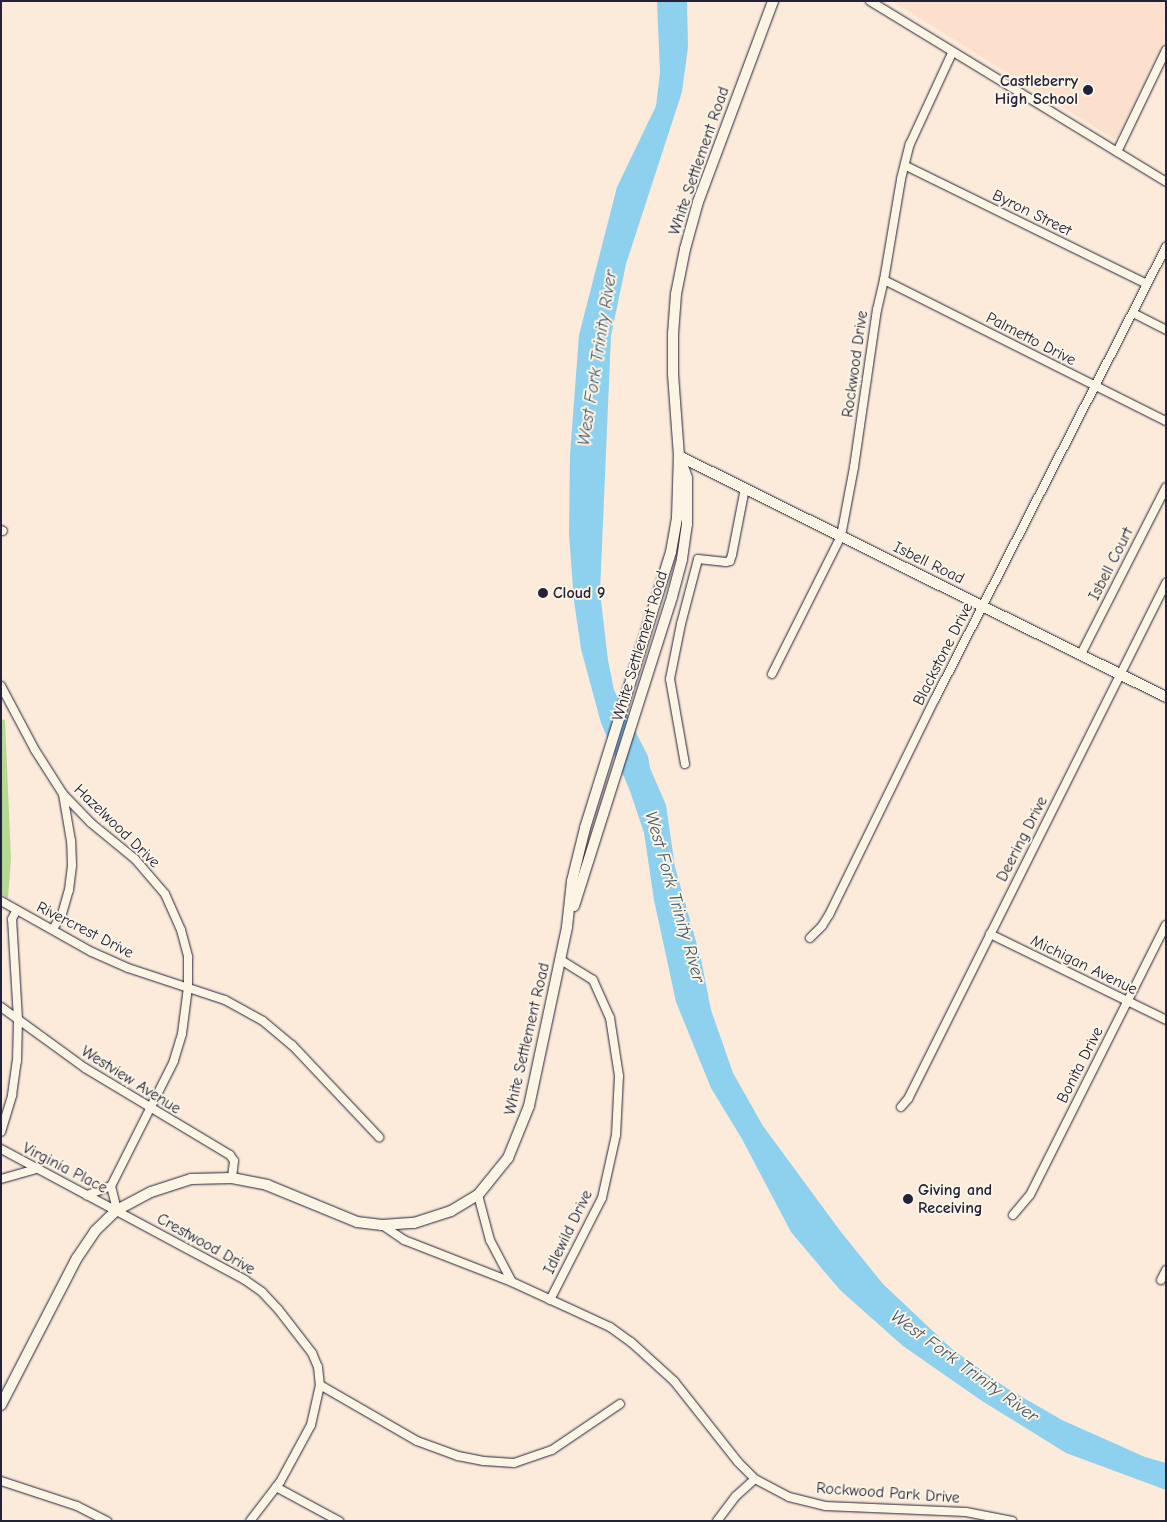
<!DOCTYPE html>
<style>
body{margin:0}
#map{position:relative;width:1167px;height:1522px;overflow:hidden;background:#fcebda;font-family:"Comic Neue",sans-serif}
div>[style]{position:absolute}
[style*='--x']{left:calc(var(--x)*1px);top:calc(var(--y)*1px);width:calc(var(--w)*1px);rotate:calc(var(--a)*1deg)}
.built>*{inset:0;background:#fce0cd}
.green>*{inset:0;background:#b5d994}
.water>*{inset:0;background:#8ed1ef}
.roads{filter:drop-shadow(0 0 1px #22223b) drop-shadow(0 0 1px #22223b)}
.street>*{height:8px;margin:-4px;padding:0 4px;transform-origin:4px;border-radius:4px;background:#fcf5e5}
.secondary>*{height:10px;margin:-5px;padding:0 5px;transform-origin:5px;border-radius:5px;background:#fcf5e5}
.dots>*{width:14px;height:14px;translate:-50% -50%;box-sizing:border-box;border:2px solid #fcf5e5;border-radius:50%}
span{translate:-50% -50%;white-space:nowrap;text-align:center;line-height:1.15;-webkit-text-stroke:4px #fcf5e5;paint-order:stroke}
.poi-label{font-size:16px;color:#22223b;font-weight:700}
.right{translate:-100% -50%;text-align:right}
.left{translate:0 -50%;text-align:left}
.street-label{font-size:16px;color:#22223b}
.water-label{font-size:18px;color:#425771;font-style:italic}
.frame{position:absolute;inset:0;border:2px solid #22223b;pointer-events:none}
</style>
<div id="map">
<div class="built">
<div style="clip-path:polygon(892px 1px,1166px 1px,1166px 40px,1116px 140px)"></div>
</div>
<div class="green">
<div style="clip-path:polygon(1px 719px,5px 720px,11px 859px,8px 898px,1px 894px)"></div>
</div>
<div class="water">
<div style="clip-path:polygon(657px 1px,687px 1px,688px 47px,682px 92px,626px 264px,611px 336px,600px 592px,608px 660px,614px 690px,648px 756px,650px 768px,666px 805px,675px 867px,701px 959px,711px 1010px,733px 1073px,763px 1126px,841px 1232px,883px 1284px,953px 1350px,1008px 1389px,1062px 1420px,1145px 1457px,1166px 1463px,1166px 1490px,1066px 1453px,982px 1401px,903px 1346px,840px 1290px,791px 1232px,742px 1139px,711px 1088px,676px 1002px,654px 900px,644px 833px,630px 791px,601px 723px,581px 649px,574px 601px,569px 534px,570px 455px,579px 335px,617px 187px,656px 106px,660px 73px)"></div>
</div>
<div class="roads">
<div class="street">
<div style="--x:870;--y:1;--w:347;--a:31.4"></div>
<div style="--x:1117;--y:152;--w:113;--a:-64.3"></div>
<div style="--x:906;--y:166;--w:268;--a:26.1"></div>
<div style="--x:884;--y:280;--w:315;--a:26.6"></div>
<div style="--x:1133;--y:313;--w:37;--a:27"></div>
<div style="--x:1;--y:530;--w:2;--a:27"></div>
<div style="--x:1081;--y:654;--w:187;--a:-63"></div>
<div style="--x:772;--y:674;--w:154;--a:-63.4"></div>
<div style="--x:841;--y:536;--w:70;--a:-79.3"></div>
<div style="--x:854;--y:467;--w:159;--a:-81.7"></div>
<div style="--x:877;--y:310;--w:31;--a:-77"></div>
<div style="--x:884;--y:280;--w:102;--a:-80.4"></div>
<div style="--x:901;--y:179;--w:36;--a:-76"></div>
<div style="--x:910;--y:144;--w:100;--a:-65.2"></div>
<div style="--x:1;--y:686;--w:72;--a:62"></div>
<div style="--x:35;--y:750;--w:52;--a:57.5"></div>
<div style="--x:63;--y:794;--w:40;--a:46"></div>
<div style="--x:91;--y:823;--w:57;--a:39.3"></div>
<div style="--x:135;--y:859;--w:46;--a:49.4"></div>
<div style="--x:165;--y:894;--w:39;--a:66"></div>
<div style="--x:181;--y:930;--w:28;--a:75"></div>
<div style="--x:188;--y:957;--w:30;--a:90"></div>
<div style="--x:188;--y:987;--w:47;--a:97.3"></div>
<div style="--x:182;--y:1034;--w:28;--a:107"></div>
<div style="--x:174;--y:1061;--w:140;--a:116.7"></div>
<div style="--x:111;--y:1186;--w:26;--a:159"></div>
<div style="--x:685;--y:764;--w:86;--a:-100"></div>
<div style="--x:670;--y:679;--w:56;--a:-78.7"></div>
<div style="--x:681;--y:624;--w:67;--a:-75.3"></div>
<div style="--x:698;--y:559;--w:28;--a:6"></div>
<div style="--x:726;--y:562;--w:4;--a:-14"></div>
<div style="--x:730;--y:561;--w:6;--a:-72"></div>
<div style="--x:732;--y:555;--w:68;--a:-79"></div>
<div style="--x:1;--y:901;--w:104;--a:29.3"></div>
<div style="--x:92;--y:952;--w:39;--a:24"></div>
<div style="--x:128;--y:968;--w:102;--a:18.3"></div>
<div style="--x:225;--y:1000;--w:43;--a:28.9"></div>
<div style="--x:263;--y:1021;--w:38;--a:40"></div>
<div style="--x:292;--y:1045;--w:127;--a:46.6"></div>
<div style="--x:53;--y:929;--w:17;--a:-59"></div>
<div style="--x:62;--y:914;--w:25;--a:-74"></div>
<div style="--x:69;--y:890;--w:25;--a:-83"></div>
<div style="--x:72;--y:865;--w:24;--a:-92"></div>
<div style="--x:71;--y:841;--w:48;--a:-99.7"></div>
<div style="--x:990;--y:934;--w:196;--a:26"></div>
<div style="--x:810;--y:938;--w:17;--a:-45"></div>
<div style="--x:822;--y:926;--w:13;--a:-58"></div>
<div style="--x:829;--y:915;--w:241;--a:-63.9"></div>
<div style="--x:935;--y:699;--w:508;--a:-62.93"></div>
<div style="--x:1;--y:1007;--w:104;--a:36"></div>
<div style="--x:85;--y:1068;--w:169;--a:31"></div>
<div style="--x:230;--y:1155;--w:7;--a:56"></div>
<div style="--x:234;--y:1161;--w:17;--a:97"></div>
<div style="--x:901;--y:1107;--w:11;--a:-49"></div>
<div style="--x:908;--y:1099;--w:577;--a:-63.43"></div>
<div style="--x:1;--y:1132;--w:39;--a:-73"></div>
<div style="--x:12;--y:1095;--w:34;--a:-82"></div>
<div style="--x:17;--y:1061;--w:42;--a:-88.6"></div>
<div style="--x:18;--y:1019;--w:100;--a:-93.4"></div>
<div style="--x:12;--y:919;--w:9;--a:-63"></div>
<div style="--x:1;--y:1149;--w:277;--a:28.2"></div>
<div style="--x:245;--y:1280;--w:21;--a:35"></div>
<div style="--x:262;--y:1292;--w:23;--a:47"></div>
<div style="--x:278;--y:1309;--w:56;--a:52.3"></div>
<div style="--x:312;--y:1353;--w:15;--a:67"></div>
<div style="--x:318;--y:1367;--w:18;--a:84"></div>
<div style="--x:320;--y:1385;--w:41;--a:102.7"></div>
<div style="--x:311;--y:1425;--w:65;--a:118.5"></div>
<div style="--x:280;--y:1482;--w:49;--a:127.6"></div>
<div style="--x:1;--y:1179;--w:35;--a:-16"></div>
<div style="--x:111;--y:1186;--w:25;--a:76"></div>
<div style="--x:478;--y:1195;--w:47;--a:75.1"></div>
<div style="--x:490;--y:1240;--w:47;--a:62.4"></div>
<div style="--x:512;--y:1282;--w:108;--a:24.7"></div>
<div style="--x:610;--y:1327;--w:26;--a:36"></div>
<div style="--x:631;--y:1342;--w:58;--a:42.2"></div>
<div style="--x:674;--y:1381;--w:103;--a:51.7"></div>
<div style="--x:738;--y:1462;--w:24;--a:45"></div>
<div style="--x:755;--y:1479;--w:38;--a:28"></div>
<div style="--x:789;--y:1497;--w:37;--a:14"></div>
<div style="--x:825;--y:1506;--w:141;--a:2.4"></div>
<div style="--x:966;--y:1512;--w:47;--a:11.1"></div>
<div style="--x:1013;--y:1215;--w:26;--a:-50"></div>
<div style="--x:1030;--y:1195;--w:302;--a:-63.3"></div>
<div style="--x:382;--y:1225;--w:27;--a:34"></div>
<div style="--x:404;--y:1240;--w:116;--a:21.3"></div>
<div style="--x:1161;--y:1280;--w:11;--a:-63"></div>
<div style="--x:550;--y:1300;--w:114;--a:-63"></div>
<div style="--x:602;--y:1198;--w:65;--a:-77.5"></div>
<div style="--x:616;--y:1135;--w:59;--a:-87.1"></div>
<div style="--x:619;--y:1076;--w:59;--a:-98.8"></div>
<div style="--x:610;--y:1018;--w:42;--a:-114.1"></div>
<div style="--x:593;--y:980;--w:39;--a:-148"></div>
<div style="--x:320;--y:1385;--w:112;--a:30"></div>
<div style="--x:417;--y:1441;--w:44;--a:20.1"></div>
<div style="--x:458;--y:1456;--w:26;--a:11"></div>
<div style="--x:484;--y:1461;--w:30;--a:4"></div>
<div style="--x:514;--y:1463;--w:40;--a:-18.9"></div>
<div style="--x:552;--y:1450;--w:82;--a:-34.1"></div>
<div style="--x:1;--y:1481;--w:80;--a:18.2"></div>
<div style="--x:77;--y:1506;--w:34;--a:27"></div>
<div style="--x:276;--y:1487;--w:72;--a:28.4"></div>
<div style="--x:717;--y:1521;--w:31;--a:-53"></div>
<div style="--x:736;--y:1496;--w:25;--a:-42"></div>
</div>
<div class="secondary">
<div style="--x:679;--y:456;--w:543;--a:26.33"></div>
<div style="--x:574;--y:906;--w:324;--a:-72.4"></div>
<div style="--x:672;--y:597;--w:39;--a:-75"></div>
<div style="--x:682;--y:559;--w:35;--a:-82"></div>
<div style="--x:687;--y:524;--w:46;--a:-90"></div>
<div style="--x:687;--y:478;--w:18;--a:-109"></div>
<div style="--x:1;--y:1405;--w:165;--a:-62.7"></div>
<div style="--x:77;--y:1258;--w:32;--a:-56"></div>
<div style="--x:95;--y:1231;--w:30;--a:-44"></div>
<div style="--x:117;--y:1210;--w:38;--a:-28"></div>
<div style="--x:151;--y:1192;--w:42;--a:-18"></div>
<div style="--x:191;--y:1179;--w:41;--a:-1.4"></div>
<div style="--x:232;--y:1178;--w:36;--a:11"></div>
<div style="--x:267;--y:1185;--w:97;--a:22.3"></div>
<div style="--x:357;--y:1222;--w:25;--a:7"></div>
<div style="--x:382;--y:1225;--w:32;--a:-4"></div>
<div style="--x:414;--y:1223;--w:39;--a:-18"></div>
<div style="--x:451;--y:1211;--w:31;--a:-31"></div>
<div style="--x:478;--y:1195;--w:48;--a:-51"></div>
<div style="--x:508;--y:1158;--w:56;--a:-68"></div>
<div style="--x:529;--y:1106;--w:183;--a:-78"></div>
<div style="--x:567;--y:927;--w:46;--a:-83.8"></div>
<div style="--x:572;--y:881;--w:55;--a:-76.2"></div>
<div style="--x:585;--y:828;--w:289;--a:-72.7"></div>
<div style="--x:671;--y:552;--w:35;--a:-80"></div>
<div style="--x:677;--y:518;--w:62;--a:-88.2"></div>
<div style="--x:679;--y:456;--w:82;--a:-94.2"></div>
<div style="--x:673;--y:374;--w:40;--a:-90"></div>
<div style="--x:673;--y:334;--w:40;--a:-85.7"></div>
<div style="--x:676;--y:294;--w:46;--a:-78.7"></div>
<div style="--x:685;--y:249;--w:49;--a:-74.5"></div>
<div style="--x:698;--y:202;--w:215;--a:-69.5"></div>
</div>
</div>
<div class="dots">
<div style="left:1088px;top:90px;background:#22223b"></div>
<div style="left:543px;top:593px;background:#22223b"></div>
<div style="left:908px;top:1199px;background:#22223b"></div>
</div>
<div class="poi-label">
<span class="right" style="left:1078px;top:90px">Castleberry<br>High School</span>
<span class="left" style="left:553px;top:593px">Cloud 9</span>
<span class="left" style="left:918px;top:1199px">Giving and<br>Receiving</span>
</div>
<div class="street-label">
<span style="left:699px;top:161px;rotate:-71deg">White Settlement Road</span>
<span style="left:1032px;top:213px;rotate:26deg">Byron Street</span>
<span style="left:1031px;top:339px;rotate:27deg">Palmetto Drive</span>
<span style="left:855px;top:364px;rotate:-82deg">Rockwood Drive</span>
<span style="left:929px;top:563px;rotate:26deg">Isbell Road</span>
<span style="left:1111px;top:564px;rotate:-63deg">Isbell Court</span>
<span style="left:640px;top:646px;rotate:-73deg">White Settlement Road</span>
<span style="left:943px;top:654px;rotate:-63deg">Blackstone Drive</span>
<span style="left:117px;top:826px;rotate:44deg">Hazelwood Drive</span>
<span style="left:1022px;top:839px;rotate:-63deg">Deering Drive</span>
<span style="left:85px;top:930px;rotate:27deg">Rivercrest Drive</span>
<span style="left:1084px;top:965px;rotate:26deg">Michigan Avenue</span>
<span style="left:527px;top:1039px;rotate:-77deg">White Settlement Road</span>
<span style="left:1080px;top:1065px;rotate:-63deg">Bonita Drive</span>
<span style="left:131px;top:1080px;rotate:32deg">Westview Avenue</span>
<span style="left:65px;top:1168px;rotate:27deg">Virginia Place</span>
<span style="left:568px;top:1232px;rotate:-64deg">Idlewild Drive</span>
<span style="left:206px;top:1244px;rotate:29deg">Crestwood Drive</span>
<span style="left:888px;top:1493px;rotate:4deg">Rockwood Park Drive</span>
</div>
<div class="water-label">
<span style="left:598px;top:358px;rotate:-81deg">West Fork Trinity River</span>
<span style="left:674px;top:897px;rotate:74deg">West Fork Trinity River</span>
<span style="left:964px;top:1367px;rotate:36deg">West Fork Trinity River</span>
</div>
<div class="frame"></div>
</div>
